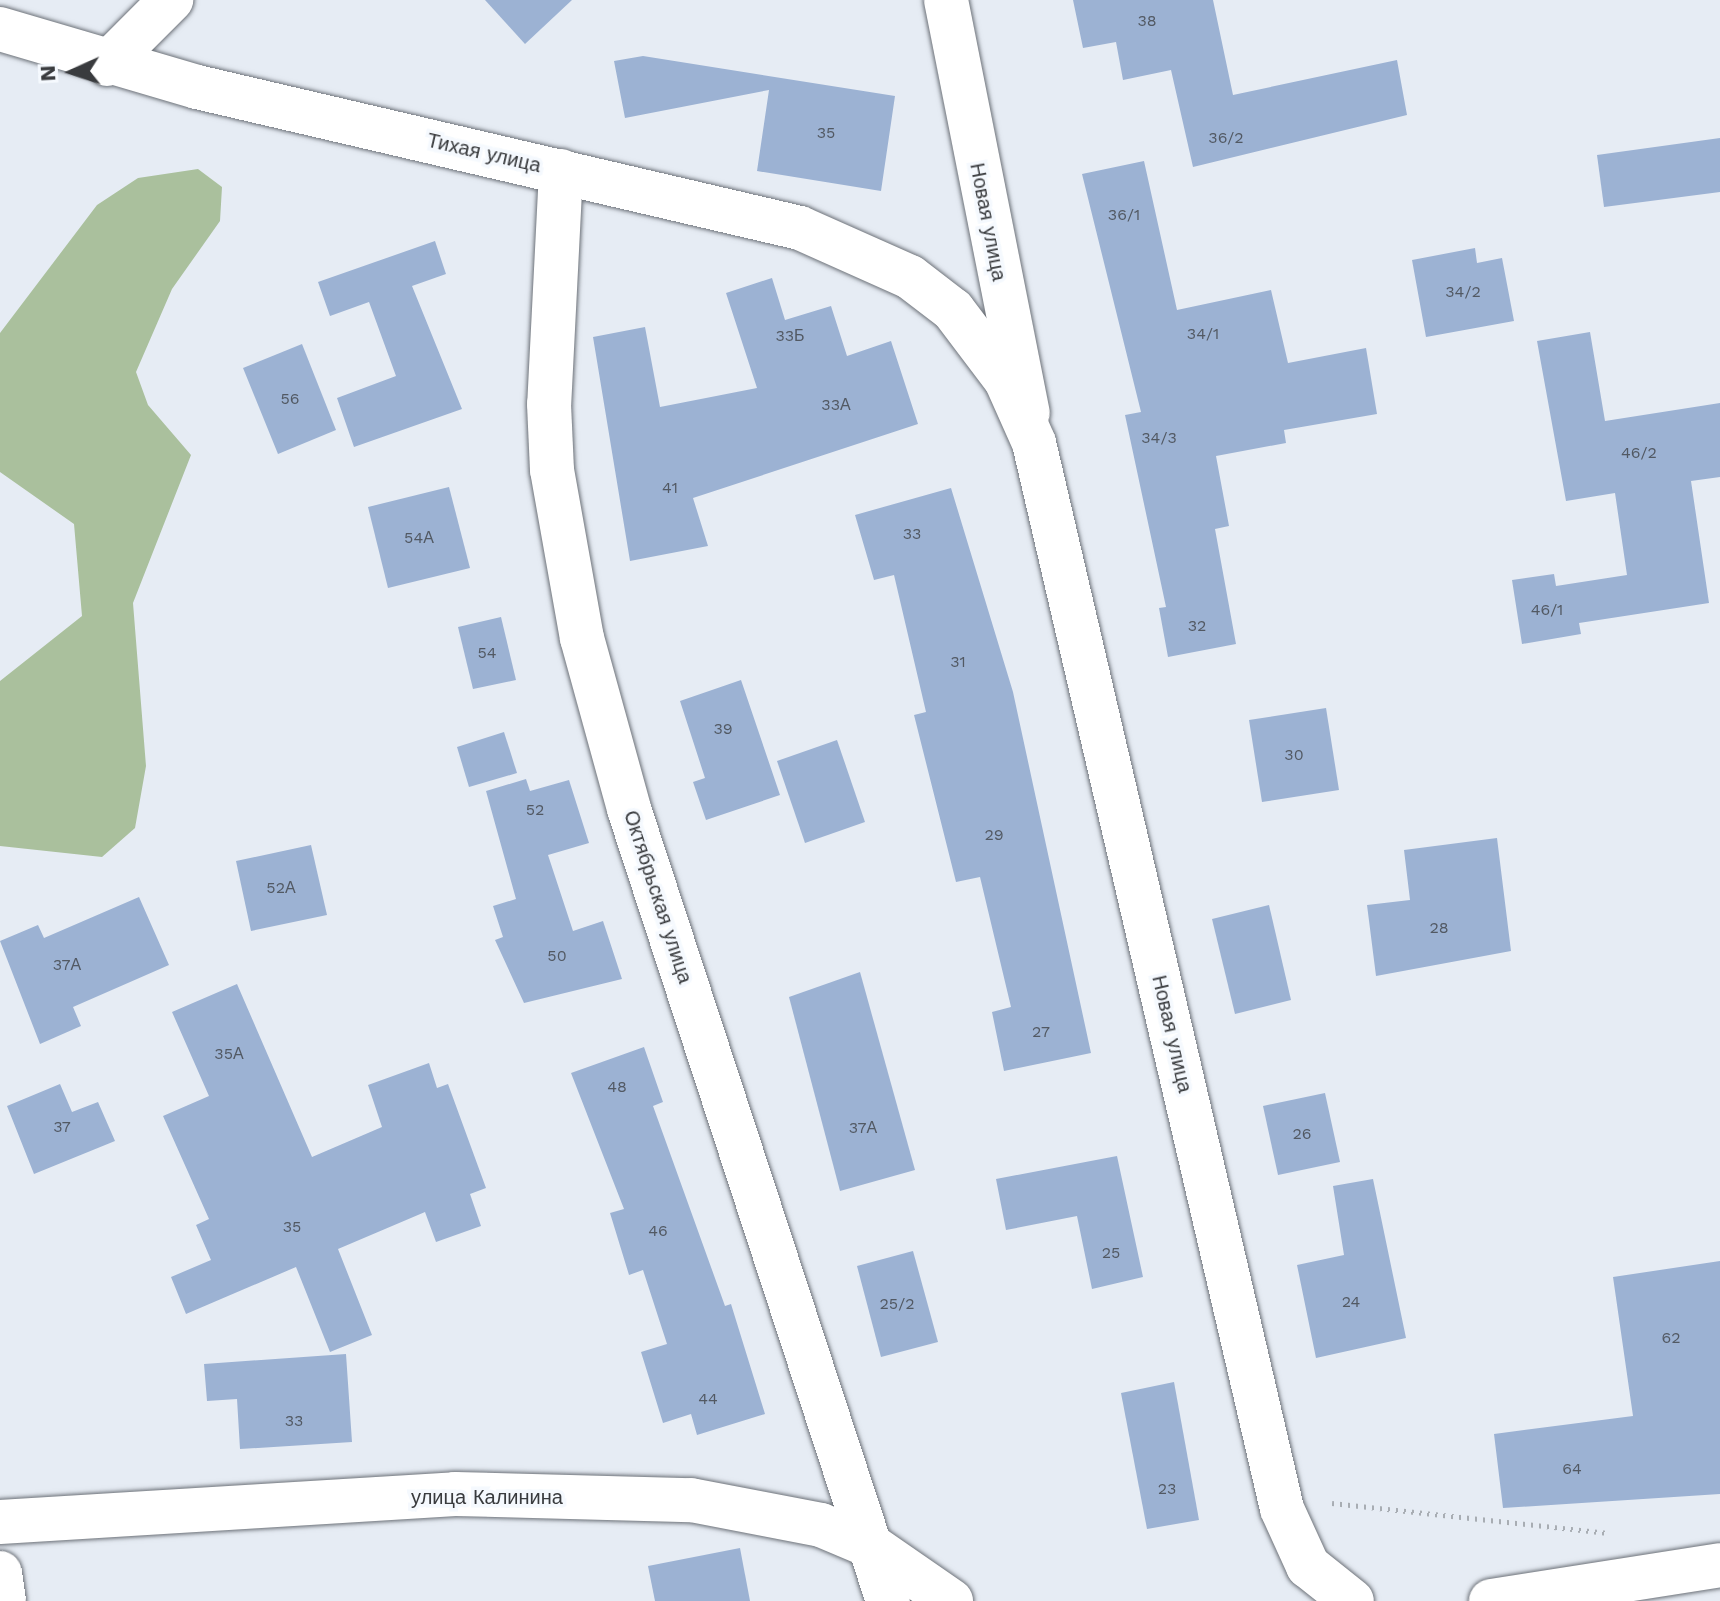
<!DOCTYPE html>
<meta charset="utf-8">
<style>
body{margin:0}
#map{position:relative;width:1720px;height:1601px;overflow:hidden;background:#e6ecf4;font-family:"Work Sans",sans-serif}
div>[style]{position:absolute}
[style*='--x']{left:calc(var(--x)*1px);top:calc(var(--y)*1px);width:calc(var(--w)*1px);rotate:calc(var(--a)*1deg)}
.forest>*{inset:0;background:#aac09d}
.building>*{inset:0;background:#9cb2d3}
.path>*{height:5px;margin-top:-2.5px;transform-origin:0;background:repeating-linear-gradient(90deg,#a8adb3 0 2px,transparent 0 8px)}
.roads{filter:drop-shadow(0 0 2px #6d7279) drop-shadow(0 0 2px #6d7279)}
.minor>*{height:44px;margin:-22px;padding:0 22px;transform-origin:22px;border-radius:22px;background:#fff}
.tertiary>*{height:44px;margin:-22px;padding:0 22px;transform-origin:22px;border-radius:22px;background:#fff}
span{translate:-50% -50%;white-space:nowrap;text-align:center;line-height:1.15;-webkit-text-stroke:7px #f5f9fe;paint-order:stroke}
.number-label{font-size:16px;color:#525963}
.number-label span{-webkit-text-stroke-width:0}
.street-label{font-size:20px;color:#393b3e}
.north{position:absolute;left:32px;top:32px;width:80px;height:80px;-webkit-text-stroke:6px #f5f9fe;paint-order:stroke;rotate:267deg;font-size:22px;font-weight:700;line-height:32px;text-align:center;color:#393b3e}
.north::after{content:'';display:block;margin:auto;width:28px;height:36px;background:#393b3e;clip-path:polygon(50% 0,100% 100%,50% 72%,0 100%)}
</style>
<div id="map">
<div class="forest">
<div style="clip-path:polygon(198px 169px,222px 187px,220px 221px,172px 289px,136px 372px,148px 405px,191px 455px,133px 603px,146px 766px,135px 828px,102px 857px,0 846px,0 681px,82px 616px,74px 524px,0 472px,0 333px,97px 205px,138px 178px)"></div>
</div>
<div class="building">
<div style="clip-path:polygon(485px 0,572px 0,525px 44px)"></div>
<div style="clip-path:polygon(1073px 0,1213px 0,1233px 95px,1397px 60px,1407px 115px,1193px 167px,1171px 70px,1123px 80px,1116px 42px,1083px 48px)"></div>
<div style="clip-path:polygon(643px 56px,895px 96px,881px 191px,757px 171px,769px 90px,625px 118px,614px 61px)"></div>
<div style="clip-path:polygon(1720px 138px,1720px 192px,1604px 207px,1597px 155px)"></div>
<div style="clip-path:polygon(1144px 161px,1177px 310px,1271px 290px,1288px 363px,1366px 348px,1377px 414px,1284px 430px,1286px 443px,1216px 456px,1229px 526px,1215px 529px,1236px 644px,1168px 657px,1159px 608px,1166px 607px,1125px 415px,1141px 412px,1082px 174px)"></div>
<div style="clip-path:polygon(435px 241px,446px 274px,412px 286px,462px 409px,354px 447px,337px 398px,396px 376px,369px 302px,330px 316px,318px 282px)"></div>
<div style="clip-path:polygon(1475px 248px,1477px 263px,1502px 258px,1514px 321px,1426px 337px,1412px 260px)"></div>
<div style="clip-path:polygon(772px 278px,785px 320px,831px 306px,847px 356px,891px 341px,918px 424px,693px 498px,708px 546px,630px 561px,593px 337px,645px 327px,660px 407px,757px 388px,726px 293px)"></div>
<div style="clip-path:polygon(1590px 332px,1605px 421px,1720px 403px,1720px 477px,1691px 481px,1709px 603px,1579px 623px,1581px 634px,1522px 644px,1512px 580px,1554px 574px,1556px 586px,1627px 575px,1615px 493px,1566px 501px,1537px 341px)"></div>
<div style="clip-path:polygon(302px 344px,336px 430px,278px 454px,243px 368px)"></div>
<div style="clip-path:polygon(449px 487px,470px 568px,388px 588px,368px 507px)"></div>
<div style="clip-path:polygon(951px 488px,1013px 692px,1091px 1053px,1004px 1071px,992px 1012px,1011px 1007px,980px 877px,956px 882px,914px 715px,926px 712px,894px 575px,874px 580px,855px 515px)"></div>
<div style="clip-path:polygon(501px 617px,516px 680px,473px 689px,458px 627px)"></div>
<div style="clip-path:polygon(741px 680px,780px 795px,706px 820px,693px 782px,705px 778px,680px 701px)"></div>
<div style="clip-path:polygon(1326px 708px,1339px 790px,1262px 802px,1249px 720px)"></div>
<div style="clip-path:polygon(504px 732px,517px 773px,469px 787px,457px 747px)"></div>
<div style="clip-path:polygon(837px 740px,865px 822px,805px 843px,777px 761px)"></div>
<div style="clip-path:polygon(526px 779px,530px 791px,569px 780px,589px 843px,548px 855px,573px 931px,603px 921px,622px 979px,524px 1003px,495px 940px,503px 937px,493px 906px,516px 899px,486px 791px)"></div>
<div style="clip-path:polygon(1497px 838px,1511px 951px,1376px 976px,1367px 905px,1410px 900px,1404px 850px)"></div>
<div style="clip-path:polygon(311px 845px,327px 915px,251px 931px,236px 861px)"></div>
<div style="clip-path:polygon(139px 897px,169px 965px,73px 1007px,81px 1026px,40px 1044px,0 941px,38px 925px,44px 938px)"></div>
<div style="clip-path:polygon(1269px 905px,1291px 1000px,1235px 1014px,1212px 919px)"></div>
<div style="clip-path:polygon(860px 972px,915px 1170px,840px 1191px,789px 997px)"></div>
<div style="clip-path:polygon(237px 984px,312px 1157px,382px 1127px,368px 1085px,429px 1063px,437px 1088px,448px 1084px,486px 1188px,470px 1194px,481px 1226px,436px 1242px,425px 1212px,338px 1249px,372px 1335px,330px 1352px,296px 1267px,186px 1314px,171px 1277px,211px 1260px,196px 1225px,209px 1219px,163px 1116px,209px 1096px,172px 1012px)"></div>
<div style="clip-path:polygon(644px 1047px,663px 1102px,653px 1106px,725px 1306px,731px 1304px,765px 1414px,697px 1435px,691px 1414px,663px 1423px,641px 1352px,667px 1344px,643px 1270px,629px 1275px,610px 1213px,624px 1209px,571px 1073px)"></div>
<div style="clip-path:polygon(60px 1084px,72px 1112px,98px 1102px,115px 1141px,34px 1174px,7px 1106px)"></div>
<div style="clip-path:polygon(1325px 1093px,1340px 1162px,1278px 1175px,1263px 1106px)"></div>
<div style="clip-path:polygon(1117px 1156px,1143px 1277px,1092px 1289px,1077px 1216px,1006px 1230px,996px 1179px)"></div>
<div style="clip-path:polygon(1373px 1179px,1406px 1338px,1316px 1358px,1297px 1265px,1344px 1255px,1333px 1186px)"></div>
<div style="clip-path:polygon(913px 1251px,938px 1342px,881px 1357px,857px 1266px)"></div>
<div style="clip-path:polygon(1720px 1261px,1720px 1494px,1503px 1508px,1494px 1434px,1633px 1416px,1613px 1277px)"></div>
<div style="clip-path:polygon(346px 1354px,352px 1442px,240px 1449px,237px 1399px,207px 1401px,204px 1364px)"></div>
<div style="clip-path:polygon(1174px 1382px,1199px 1520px,1147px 1529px,1121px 1393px)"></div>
<div style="clip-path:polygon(740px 1548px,750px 1601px,655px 1601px,648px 1566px)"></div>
</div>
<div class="path">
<div style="--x:1332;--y:1503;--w:278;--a:6.2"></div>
</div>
<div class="roads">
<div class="minor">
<div style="--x:946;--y:0;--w:421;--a:78.8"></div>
<div style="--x:107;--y:64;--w:91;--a:-45"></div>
<div style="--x:561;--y:171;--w:233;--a:92.9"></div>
<div style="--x:549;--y:404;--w:66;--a:87.4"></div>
<div style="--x:552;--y:470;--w:171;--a:79.9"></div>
<div style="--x:582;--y:638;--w:177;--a:74.6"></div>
<div style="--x:629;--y:809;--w:833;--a:71.89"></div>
<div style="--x:0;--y:1522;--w:456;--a:-3.5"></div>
<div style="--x:455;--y:1494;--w:236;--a:1.5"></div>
<div style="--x:691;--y:1500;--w:132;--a:10.9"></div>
<div style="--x:821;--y:1525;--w:56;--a:22.9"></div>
<div style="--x:873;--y:1547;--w:95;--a:34.7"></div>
<div style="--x:0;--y:1573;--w:28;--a:82"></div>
</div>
<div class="tertiary">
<div style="--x:0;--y:29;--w:205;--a:16.4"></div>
<div style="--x:197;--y:87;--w:619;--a:13.16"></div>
<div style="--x:800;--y:228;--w:120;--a:24"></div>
<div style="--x:910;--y:277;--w:54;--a:37.5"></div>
<div style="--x:953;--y:310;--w:88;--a:52.9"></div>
<div style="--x:1006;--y:380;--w:69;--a:66"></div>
<div style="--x:1034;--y:443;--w:1094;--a:76.9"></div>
<div style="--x:1282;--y:1509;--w:63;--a:65.5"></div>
<div style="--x:1308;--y:1566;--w:56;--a:38.5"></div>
<div style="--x:1491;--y:1601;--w:232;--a:-8.9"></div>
</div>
</div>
<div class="number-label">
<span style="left:1147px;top:21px">38</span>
<span style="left:826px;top:133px">35</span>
<span style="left:1226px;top:138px">36/2</span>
<span style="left:1124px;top:215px">36/1</span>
<span style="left:1463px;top:292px">34/2</span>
<span style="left:1203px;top:334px">34/1</span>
<span style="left:790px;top:336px">33Б</span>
<span style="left:290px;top:399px">56</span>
<span style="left:836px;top:405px">33А</span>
<span style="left:1159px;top:438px">34/3</span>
<span style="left:1639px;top:453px">46/2</span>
<span style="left:670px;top:488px">41</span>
<span style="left:912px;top:534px">33</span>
<span style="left:419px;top:538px">54А</span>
<span style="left:1547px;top:610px">46/1</span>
<span style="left:1197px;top:626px">32</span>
<span style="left:487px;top:653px">54</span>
<span style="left:958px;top:662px">31</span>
<span style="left:723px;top:729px">39</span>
<span style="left:1294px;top:755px">30</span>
<span style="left:535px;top:810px">52</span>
<span style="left:994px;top:835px">29</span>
<span style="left:281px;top:888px">52А</span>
<span style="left:1439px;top:928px">28</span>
<span style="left:557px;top:956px">50</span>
<span style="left:67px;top:965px">37А</span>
<span style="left:1041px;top:1032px">27</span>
<span style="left:229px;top:1054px">35А</span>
<span style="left:617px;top:1087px">48</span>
<span style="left:62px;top:1127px">37</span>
<span style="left:863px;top:1128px">37А</span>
<span style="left:1302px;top:1134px">26</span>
<span style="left:292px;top:1227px">35</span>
<span style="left:658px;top:1231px">46</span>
<span style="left:1111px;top:1253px">25</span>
<span style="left:1351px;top:1302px">24</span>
<span style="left:897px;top:1304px">25/2</span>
<span style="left:1671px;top:1338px">62</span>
<span style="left:708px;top:1399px">44</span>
<span style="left:294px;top:1421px">33</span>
<span style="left:1572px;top:1469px">64</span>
<span style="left:1167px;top:1489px">23</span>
</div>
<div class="street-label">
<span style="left:484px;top:153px;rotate:13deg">Тихая улица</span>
<span style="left:988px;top:222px;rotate:79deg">Новая улица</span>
<span style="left:658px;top:897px;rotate:72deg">Октябрьская улица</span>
<span style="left:1172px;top:1034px;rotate:77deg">Новая улица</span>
<span style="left:487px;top:1497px">улица Калинина</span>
</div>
<div class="north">N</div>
</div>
